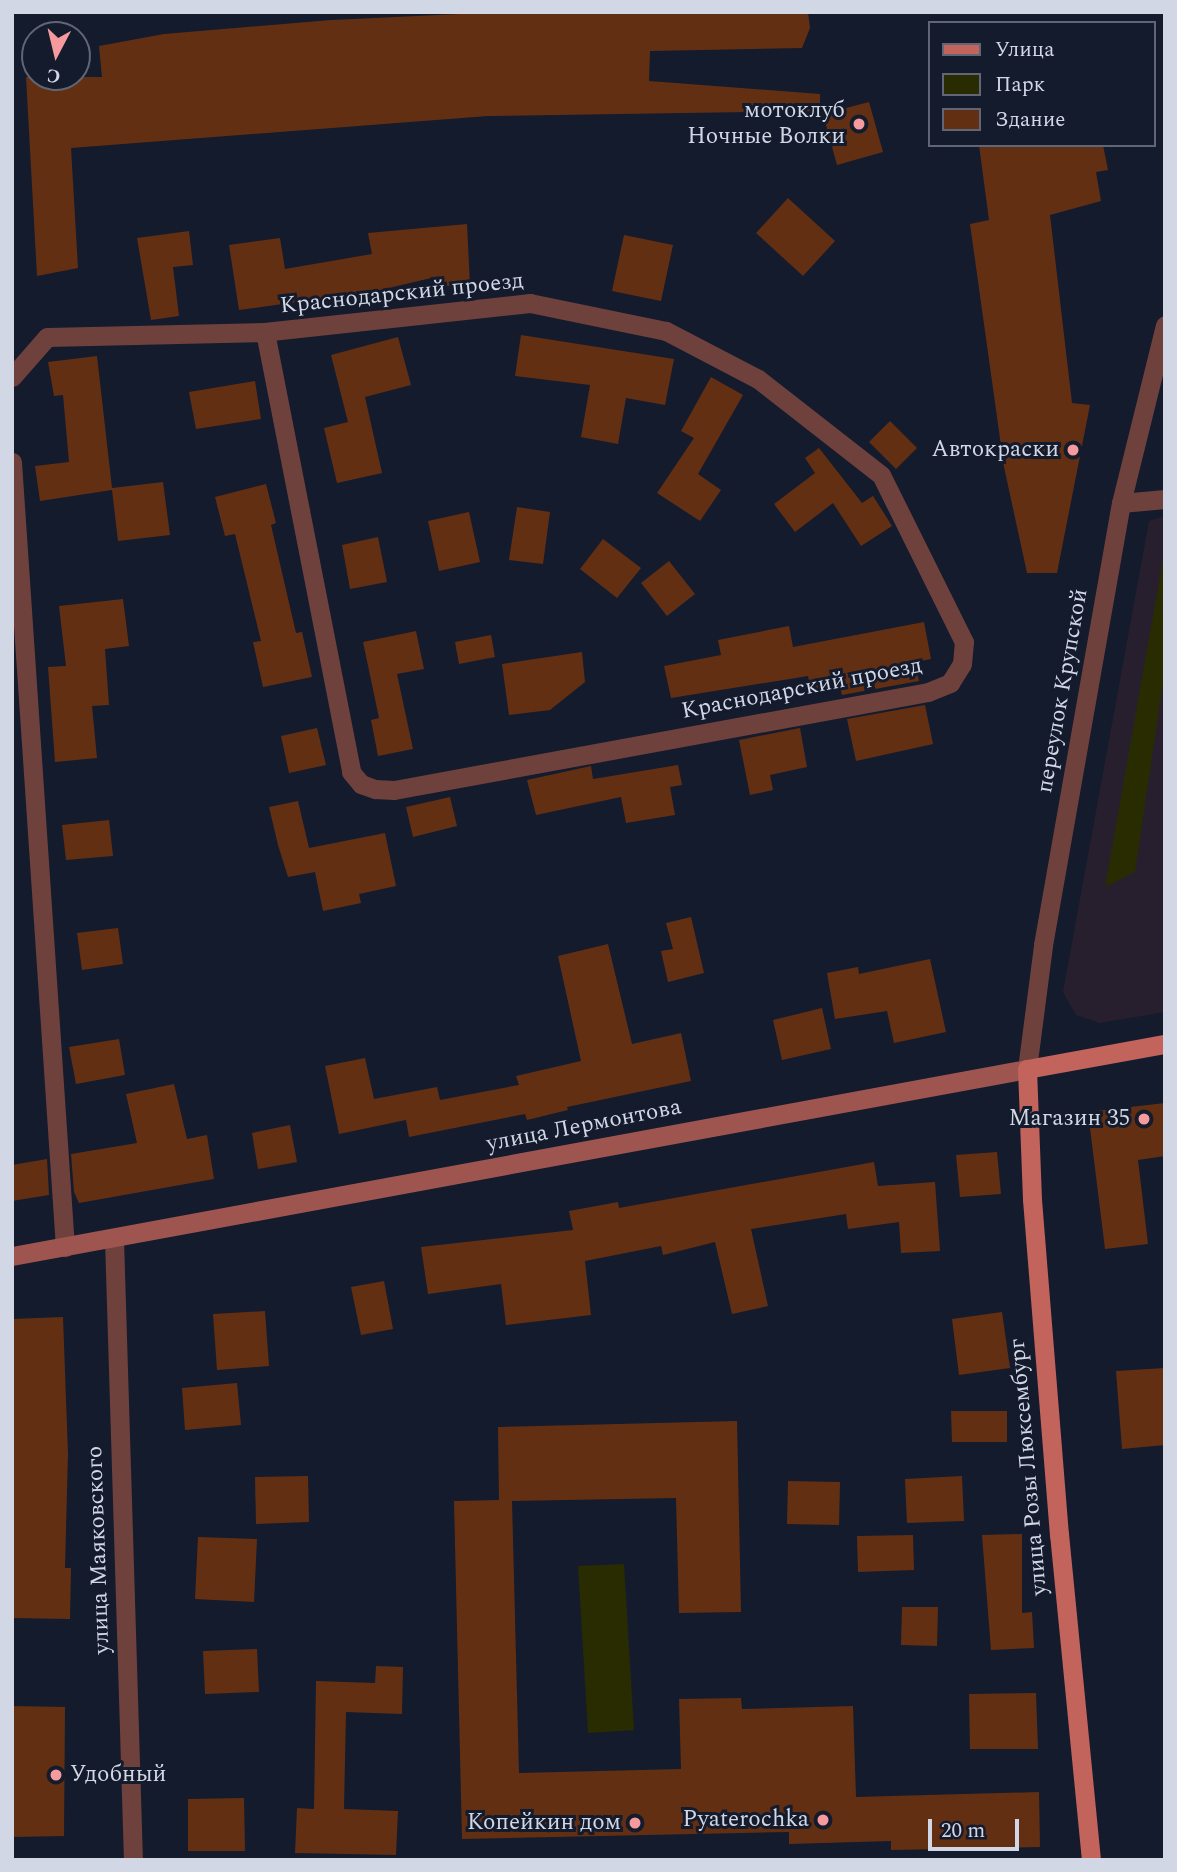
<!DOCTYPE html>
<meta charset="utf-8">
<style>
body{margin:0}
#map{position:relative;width:1177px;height:1872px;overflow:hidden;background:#141b2d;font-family:Spectral,serif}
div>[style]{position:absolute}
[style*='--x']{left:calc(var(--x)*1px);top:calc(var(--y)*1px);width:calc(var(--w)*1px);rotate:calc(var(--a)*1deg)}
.commercial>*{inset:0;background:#271f2e}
.green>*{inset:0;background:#292c00}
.building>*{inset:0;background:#632f13}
.minor>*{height:19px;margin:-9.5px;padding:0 9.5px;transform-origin:9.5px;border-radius:9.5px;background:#6f413d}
.tertiary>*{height:19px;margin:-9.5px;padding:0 9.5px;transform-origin:9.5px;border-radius:9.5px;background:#6f413d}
.secondary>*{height:19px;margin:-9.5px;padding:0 9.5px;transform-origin:9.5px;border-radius:9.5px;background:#9e554f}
.primary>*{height:19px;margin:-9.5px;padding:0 9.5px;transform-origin:9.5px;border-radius:9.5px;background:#c2635c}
.dots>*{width:19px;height:19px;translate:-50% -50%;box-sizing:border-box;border:4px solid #141b2d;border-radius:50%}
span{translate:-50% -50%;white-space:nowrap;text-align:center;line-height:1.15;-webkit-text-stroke:6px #141b2d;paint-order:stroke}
.poi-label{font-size:23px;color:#d1d7e4}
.right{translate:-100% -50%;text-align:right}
.left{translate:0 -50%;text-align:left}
.street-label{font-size:23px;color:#d1d7e4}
.frame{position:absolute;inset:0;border:14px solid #d1d7e4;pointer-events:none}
.legend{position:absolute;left:928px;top:21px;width:228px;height:126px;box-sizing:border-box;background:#141b2d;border:2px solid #606676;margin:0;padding:9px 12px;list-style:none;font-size:21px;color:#d1d7e4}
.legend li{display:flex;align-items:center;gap:14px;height:35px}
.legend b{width:35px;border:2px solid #606676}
.north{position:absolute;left:21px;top:21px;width:70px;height:70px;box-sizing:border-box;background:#141b2d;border:2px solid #606676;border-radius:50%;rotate:187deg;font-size:19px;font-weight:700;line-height:28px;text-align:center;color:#d1d7e4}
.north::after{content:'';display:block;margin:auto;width:24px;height:32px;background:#f59b9e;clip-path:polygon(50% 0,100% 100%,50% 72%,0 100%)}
.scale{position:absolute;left:928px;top:1819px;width:91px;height:32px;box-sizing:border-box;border:4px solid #d1d7e4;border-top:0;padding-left:9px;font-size:21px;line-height:24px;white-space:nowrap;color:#d1d7e4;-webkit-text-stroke:5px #141b2d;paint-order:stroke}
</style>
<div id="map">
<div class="commercial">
<div style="clip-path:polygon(1165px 516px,1165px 1012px,1100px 1023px,1076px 1015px,1063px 992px,1149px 521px)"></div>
</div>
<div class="green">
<div style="clip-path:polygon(1165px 548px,1165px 669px,1135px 872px,1105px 887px)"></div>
<div style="clip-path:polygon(624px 1564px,634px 1730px,588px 1733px,578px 1566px)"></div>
</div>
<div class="building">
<div style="clip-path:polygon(503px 12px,808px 12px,810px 28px,802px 48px,650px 51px,649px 81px,820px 94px,820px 111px,488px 116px,71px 148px,78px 268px,37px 276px,26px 77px,102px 77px,99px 46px,164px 34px,331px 20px)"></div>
<div style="clip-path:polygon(869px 102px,883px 152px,837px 165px,823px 114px)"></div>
<div style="clip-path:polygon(979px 145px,1103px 145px,1108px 170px,1096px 172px,1101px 201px,1050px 215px,1072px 403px,1090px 405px,1057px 573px,1027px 573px,1004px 467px,970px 224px,989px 220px)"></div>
<div style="clip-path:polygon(788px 198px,835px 241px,803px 276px,756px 233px)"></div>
<div style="clip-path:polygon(467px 224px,470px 285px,432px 287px,431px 278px,313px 306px,312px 300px,239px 310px,229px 245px,280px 238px,285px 269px,372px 254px,368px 233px)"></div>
<div style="clip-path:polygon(189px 231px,193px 265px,173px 267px,179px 316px,151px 320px,137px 238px)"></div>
<div style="clip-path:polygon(624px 235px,673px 245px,661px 301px,612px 291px)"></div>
<div style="clip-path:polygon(521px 335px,674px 359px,665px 405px,626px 398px,618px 444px,581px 437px,590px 385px,515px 376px)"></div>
<div style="clip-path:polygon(398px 337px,411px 385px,365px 397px,382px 473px,337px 483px,324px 428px,348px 422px,331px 355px)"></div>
<div style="clip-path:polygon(97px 356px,112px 488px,163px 482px,170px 535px,118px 541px,112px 490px,40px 501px,35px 466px,69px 462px,63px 395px,54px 396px,48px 362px)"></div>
<div style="clip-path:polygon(711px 377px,743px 395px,698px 474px,721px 490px,700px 521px,657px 493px,694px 438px,681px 431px)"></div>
<div style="clip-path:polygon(255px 381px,261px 419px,196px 429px,189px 392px)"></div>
<div style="clip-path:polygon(890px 421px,917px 448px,896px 469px,869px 442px)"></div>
<div style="clip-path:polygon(819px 448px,862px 503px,873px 496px,892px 526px,861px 546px,833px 503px,795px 532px,774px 504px,815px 473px,805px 458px)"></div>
<div style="clip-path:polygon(266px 484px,276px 523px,271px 525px,296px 633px,302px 632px,312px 677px,263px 687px,253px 642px,261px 641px,235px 534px,225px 536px,215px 497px)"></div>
<div style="clip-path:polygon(517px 507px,550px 512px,543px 564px,509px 560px)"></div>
<div style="clip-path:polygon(469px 512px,480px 562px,439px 571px,428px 521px)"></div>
<div style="clip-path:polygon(378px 537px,387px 582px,350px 589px,342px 545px)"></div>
<div style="clip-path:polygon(603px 539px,641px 568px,617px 598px,580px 569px)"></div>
<div style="clip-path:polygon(669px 561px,695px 594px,667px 616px,641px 583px)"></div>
<div style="clip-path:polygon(123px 599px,129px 646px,105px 649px,109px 705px,92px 706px,97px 758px,55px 762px,48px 667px,66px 666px,59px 606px)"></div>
<div style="clip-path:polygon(924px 622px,931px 659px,915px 662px,919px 681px,842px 695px,839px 684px,811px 690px,808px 676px,671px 698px,664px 666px,721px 655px,718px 640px,789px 626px,793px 647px)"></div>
<div style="clip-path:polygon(416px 631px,424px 669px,397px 674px,413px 749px,378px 756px,371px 720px,379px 718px,363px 642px)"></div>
<div style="clip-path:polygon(491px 635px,495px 657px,459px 664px,455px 642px)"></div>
<div style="clip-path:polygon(582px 652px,585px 682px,550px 710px,509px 715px,502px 664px)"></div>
<div style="clip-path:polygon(925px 705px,933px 744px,856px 761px,847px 719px)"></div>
<div style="clip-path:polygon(317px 728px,326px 765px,289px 773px,281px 736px)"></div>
<div style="clip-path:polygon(800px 728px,807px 767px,770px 775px,773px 790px,750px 795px,739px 740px)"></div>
<div style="clip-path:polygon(678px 765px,682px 785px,670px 787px,675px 815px,626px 823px,621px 797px,536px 815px,527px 780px,591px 766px,593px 779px)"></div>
<div style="clip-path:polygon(450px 797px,457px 826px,413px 837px,406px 807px)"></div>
<div style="clip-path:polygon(298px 801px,309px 848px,385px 833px,396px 886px,359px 894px,361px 903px,323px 911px,315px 872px,288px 877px,278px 845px,269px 807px)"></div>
<div style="clip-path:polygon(109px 820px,113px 856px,66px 860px,62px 825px)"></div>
<div style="clip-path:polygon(691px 917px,704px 973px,668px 982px,661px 951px,673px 949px,666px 923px)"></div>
<div style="clip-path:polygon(118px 928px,123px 964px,82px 970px,77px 933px)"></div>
<div style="clip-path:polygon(608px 944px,632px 1044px,681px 1033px,691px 1081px,567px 1107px,568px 1110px,527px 1120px,525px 1114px,409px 1137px,406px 1120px,339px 1134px,325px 1066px,365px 1058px,374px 1099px,437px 1087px,440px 1100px,519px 1085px,516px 1076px,581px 1061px,558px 956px)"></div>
<div style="clip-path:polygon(930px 959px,946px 1032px,894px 1043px,887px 1011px,835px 1019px,827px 973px,858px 967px,859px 974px)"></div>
<div style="clip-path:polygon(822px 1008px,831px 1049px,782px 1060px,773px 1020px)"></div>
<div style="clip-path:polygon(119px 1039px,125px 1075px,76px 1084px,69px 1047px)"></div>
<div style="clip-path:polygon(174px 1084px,187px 1139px,207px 1135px,214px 1179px,79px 1203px,74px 1192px,71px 1154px,137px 1143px,126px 1094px)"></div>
<div style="clip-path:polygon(1165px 1103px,1165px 1156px,1138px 1160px,1148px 1244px,1105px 1249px,1088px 1112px)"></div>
<div style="clip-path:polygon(290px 1125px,297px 1162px,258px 1169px,252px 1133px)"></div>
<div style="clip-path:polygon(997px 1152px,1001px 1194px,960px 1197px,956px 1155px)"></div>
<div style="clip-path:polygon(47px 1159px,49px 1195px,12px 1201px,12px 1165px)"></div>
<div style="clip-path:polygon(874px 1162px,878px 1186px,935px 1182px,940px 1251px,901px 1253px,899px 1222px,848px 1229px,846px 1214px,751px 1229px,768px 1306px,732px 1314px,715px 1242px,663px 1255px,661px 1246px,585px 1261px,591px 1315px,506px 1325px,501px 1284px,428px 1294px,421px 1247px,573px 1230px,569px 1211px,618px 1202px,619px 1208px)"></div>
<div style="clip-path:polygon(384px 1281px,393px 1329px,361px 1335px,351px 1287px)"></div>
<div style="clip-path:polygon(265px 1311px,269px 1366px,217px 1370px,213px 1314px)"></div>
<div style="clip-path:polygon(1002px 1312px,1010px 1368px,959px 1375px,952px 1319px)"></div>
<div style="clip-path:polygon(63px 1317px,68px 1454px,65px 1568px,71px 1568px,70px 1619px,12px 1618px,12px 1319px)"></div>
<div style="clip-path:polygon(1165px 1368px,1165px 1445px,1122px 1449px,1116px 1371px)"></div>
<div style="clip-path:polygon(237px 1383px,241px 1425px,185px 1430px,182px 1388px)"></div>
<div style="clip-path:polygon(951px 1411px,1007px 1411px,1007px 1442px,952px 1442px)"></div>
<div style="clip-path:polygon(737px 1421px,741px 1612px,679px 1613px,676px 1498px,512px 1501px,519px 1773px,681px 1769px,679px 1699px,741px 1698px,742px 1709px,853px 1706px,856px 1797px,1039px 1792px,1040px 1847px,891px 1850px,891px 1841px,789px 1844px,789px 1832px,462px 1839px,454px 1501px,499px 1500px,498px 1427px)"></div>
<div style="clip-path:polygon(308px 1476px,309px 1522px,256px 1524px,255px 1477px)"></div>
<div style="clip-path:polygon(962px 1476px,964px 1521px,907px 1523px,905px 1479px)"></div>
<div style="clip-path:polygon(788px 1481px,840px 1482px,839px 1525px,787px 1524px)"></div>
<div style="clip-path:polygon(1022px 1534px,1022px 1613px,1032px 1612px,1034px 1648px,991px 1650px,982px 1535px)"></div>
<div style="clip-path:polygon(913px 1535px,914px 1570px,858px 1572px,857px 1536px)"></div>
<div style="clip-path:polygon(198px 1537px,257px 1539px,254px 1602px,195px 1599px)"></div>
<div style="clip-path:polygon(902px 1607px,938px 1607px,937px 1646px,901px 1645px)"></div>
<div style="clip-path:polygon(257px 1649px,259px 1692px,205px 1694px,203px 1651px)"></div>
<div style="clip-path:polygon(376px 1666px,403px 1667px,402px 1714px,346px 1712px,344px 1809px,398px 1811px,396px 1855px,295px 1853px,297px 1808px,314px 1809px,316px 1681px,375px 1683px)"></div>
<div style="clip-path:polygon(1036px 1693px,1038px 1749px,970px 1749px,969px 1694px)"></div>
<div style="clip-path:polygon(12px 1706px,65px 1707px,64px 1836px,12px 1837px)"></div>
<div style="clip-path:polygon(244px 1798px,245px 1851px,188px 1851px,188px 1799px)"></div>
</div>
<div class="minor">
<div style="--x:12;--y:377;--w:53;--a:-48.8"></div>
<div style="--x:47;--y:337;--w:218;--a:-1.3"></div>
<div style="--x:265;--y:332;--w:448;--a:78.9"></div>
<div style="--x:351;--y:772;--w:16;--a:50"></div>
<div style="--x:361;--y:784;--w:15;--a:20"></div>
<div style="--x:375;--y:789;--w:19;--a:3"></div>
<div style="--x:394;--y:790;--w:543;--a:-10.4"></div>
<div style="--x:928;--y:692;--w:24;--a:-22"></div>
<div style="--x:950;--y:683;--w:22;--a:-58"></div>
<div style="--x:962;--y:664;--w:22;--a:-85"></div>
<div style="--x:964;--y:642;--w:186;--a:-116.4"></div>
<div style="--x:881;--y:475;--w:156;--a:-142"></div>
<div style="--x:758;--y:379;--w:104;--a:-152.4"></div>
<div style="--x:666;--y:331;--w:139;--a:-168.4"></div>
<div style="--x:530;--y:303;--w:267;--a:173.8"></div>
<div style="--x:12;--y:462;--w:787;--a:86.14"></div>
<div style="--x:1121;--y:503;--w:44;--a:-5.2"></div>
<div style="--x:114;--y:1239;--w:621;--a:88.25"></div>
</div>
<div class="tertiary">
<div style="--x:1027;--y:1069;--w:125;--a:-82.6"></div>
<div style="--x:1043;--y:945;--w:449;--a:-80"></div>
<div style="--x:1121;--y:503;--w:183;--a:-76.1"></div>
</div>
<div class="secondary">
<div style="--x:12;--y:1256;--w:1032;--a:-10.44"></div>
</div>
<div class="primary">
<div style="--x:1091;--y:1860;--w:327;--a:-95.6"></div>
<div style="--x:1059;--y:1535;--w:337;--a:-94.6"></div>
<div style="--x:1032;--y:1199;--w:130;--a:-92.2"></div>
<div style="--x:1027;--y:1069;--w:140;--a:-10.3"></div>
</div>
<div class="dots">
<div style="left:859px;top:124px;background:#f59b9e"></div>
<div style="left:1073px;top:450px;background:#f59b9e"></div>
<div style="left:1144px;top:1119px;background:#f59b9e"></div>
<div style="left:56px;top:1775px;background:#f59b9e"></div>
<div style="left:823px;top:1820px;background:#f59b9e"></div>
<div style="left:635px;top:1823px;background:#f59b9e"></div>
</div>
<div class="poi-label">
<span class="right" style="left:845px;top:124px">мотоклуб<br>Ночные Волки</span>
<span class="right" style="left:1059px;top:450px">Автокраски</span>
<span class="right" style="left:1130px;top:1119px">Магазин 35</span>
<span class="left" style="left:70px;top:1775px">Удобный</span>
<span class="right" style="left:809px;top:1820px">Pyaterochka</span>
<span class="right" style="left:621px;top:1823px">Копейкин дом</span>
</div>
<div class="street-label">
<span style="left:402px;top:294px;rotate:-6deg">Краснодарский проезд</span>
<span style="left:802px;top:689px;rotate:-11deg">Краснодарский проезд</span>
<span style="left:1063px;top:691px;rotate:-80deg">переулок Крупской</span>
<span style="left:584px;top:1126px;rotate:-11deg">улица Лермонтова</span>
<span style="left:1029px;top:1467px;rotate:-95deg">улица Розы Люксембург</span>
<span style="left:99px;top:1550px;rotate:-92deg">улица Маяковского</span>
</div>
<div class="frame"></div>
<ul class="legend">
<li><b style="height:9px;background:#c2635c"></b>Улица</li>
<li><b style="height:19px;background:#292c00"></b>Парк</li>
<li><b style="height:19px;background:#632f13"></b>Здание</li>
</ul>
<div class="north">С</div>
<div class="scale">20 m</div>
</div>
